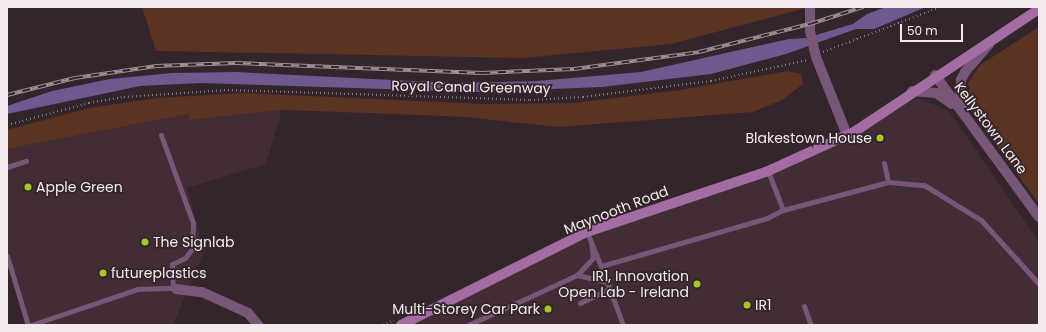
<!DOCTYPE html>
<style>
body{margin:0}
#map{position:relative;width:1046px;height:332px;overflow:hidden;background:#33252b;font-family:Poppins,sans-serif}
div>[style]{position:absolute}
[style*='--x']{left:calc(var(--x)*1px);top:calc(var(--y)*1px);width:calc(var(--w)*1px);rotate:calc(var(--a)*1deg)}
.built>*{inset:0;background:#422c35}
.green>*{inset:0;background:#5a3322}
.water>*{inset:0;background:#6d5890}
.path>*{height:1.5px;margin-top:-0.75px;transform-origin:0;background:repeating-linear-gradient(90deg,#877b80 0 1px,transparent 0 4px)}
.service>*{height:5px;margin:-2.5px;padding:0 2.5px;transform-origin:2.5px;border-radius:2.5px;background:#785678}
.minor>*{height:10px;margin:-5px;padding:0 5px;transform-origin:5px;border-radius:5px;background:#785678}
.tertiary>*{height:10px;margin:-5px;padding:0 5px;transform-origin:5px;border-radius:5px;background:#785678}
.secondary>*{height:10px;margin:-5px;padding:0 5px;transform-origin:5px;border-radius:5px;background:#a36da4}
.rail>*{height:4px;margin-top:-2px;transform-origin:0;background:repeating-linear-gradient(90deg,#33252b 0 8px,#9d9196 0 16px);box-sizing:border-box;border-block:1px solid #9d9196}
.dots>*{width:11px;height:11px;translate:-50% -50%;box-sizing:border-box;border:2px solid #33252b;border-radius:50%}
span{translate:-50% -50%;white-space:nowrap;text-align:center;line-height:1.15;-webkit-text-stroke:3.5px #33252b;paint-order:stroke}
.street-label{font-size:14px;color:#f4eaee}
.poi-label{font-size:14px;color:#f4eaee}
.right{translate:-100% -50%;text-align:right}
.left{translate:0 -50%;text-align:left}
.frame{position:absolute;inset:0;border:8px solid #f4eaee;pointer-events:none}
.scale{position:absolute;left:900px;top:24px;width:63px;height:18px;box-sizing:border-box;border:2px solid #f4eaee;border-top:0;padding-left:5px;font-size:12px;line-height:14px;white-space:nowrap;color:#f4eaee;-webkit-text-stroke:3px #33252b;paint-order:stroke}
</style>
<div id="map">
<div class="built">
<div style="clip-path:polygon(918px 98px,949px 111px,1039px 242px,1039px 325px,405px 325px,586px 230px,774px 168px)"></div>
<div style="clip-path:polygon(282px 110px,266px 164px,187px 188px,204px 251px,173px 325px,25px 325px,7px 261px,7px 149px,188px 114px,189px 120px)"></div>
</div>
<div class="green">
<div style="clip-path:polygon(142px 7px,805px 7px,806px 8px,671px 44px,523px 58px,156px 51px)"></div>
<div style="clip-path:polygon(1039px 27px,1039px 204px,981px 124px,971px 106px,968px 83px,980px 65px)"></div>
<div style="clip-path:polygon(788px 71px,801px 74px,803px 84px,782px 100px,753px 112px,559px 127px,464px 117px,369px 113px,282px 110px,189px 120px,188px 114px,7px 149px,7px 130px,89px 108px,158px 98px,243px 93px,485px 104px,575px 103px,680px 90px)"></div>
</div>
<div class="water">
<div style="clip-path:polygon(886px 7px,926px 7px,874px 29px,856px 29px,786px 54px,711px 74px,602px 87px,479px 92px,200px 83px,140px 86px,7px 114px,7px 106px,52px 91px,110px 79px,172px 73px,236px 72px,453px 83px,537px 81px,641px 72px,789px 39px,806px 38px,853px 24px,867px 14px)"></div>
</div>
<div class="path">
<div style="--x:823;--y:52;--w:125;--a:-21"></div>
<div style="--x:7;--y:125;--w:85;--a:-15"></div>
<div style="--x:89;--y:103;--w:36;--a:-10"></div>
<div style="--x:124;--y:97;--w:104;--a:-3.9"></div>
<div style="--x:228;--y:90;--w:302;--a:1.9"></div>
<div style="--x:530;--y:100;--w:53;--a:-3.2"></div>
<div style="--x:583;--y:97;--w:129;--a:-7.1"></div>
<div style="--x:711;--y:81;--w:99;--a:-12.2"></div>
<div style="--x:383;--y:325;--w:12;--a:-24"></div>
</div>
<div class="service">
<div style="--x:161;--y:135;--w:94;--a:70"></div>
<div style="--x:193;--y:223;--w:26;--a:92"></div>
<div style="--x:192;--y:249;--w:11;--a:128"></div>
<div style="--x:185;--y:258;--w:14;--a:155"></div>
<div style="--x:172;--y:264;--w:24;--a:88"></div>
<div style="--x:173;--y:288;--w:3;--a:18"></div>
<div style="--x:884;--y:163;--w:19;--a:78"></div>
<div style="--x:7;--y:167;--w:20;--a:-18"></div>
<div style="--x:768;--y:171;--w:42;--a:69"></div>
<div style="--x:783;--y:210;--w:109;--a:-14.9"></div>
<div style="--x:888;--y:182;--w:36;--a:5"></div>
<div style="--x:924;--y:185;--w:67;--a:31.6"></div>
<div style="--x:981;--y:220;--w:86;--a:47.8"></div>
<div style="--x:589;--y:237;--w:31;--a:68"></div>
<div style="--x:7;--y:256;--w:72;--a:73.1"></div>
<div style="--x:577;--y:275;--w:23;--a:-47"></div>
<div style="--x:593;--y:258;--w:16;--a:-97"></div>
<div style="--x:580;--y:303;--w:32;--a:-26"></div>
<div style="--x:804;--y:306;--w:20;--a:70"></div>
<div style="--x:31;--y:325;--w:113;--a:-18.6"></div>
<div style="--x:138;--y:289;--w:35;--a:-2"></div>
<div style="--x:468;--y:325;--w:120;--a:-24.6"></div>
<div style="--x:577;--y:275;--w:31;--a:13"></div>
<div style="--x:623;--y:325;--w:63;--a:-110.4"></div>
<div style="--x:601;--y:266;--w:173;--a:-16.1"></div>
<div style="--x:767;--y:218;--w:18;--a:-27"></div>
</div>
<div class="minor">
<div style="--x:810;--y:7;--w:24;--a:90"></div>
<div style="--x:810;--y:31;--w:27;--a:77"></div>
<div style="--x:816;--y:57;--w:84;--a:68.3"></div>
<div style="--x:176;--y:289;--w:26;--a:7"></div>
<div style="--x:202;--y:292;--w:51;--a:24.5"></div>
<div style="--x:248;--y:313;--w:16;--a:50"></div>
</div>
<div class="tertiary">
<div style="--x:935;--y:75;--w:176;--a:53.8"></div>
<div style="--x:912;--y:91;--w:24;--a:5"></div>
<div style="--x:936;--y:93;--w:19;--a:35"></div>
<div style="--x:963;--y:111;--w:12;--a:-104"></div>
<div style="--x:960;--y:99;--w:19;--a:-87"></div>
<div style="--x:961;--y:80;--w:9;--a:-63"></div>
<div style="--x:965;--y:72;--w:37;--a:-49"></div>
</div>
<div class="secondary">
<div style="--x:401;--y:325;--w:208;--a:-26.6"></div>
<div style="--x:587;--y:232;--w:191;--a:-18.6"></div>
<div style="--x:768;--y:171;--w:94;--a:-24.4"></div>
<div style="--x:854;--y:132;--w:222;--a:-33.6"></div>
</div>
<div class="rail">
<div style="--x:7;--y:95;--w:70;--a:-14"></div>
<div style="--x:75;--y:78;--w:82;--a:-8.4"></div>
<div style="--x:156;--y:66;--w:79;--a:-2.2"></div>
<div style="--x:235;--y:63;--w:247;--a:2.3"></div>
<div style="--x:482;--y:73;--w:92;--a:-2.5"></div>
<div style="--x:574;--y:69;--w:126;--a:-7.7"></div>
<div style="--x:699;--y:52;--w:114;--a:-14.2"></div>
<div style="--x:810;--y:24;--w:56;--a:-17.8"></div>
</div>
<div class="dots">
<div style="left:880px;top:138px;background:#a6c820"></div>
<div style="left:28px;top:187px;background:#a6c820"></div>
<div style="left:145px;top:242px;background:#a6c820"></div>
<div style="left:103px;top:273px;background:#a6c820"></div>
<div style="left:697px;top:284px;background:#a6c820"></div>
<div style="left:747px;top:305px;background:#a6c820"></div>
<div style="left:548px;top:309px;background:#a6c820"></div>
</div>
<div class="street-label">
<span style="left:471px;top:87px;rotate:1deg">Royal Canal Greenway</span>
<span style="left:991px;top:128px;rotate:53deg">Kellystown Lane</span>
<span style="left:616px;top:210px;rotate:-21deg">Maynooth Road</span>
</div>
<div class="poi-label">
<span class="right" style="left:872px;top:138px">Blakestown House</span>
<span class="left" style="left:36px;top:187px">Apple Green</span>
<span class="left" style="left:153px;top:242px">The Signlab</span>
<span class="left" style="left:111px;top:273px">futureplastics</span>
<span class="right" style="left:689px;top:284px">IR1, Innovation<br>Open Lab - Ireland</span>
<span class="left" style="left:755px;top:305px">IR1</span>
<span class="right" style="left:540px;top:309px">Multi-Storey Car Park</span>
</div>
<div class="frame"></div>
<div class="scale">50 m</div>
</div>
